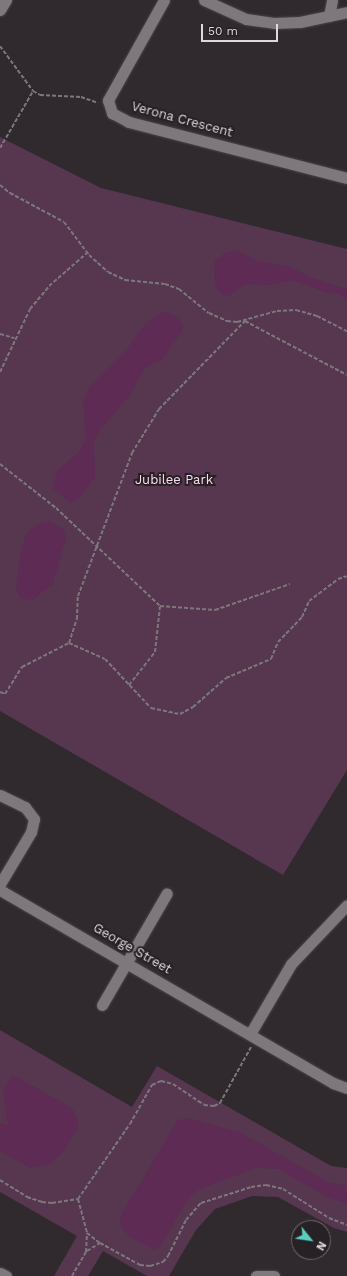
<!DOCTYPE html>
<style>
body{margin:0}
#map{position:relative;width:347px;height:1276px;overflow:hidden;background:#302a2f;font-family:"Work Sans",sans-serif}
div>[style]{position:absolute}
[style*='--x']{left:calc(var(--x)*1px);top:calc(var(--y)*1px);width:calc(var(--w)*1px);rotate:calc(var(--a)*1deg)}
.green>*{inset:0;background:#56374f}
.water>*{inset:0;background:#5d2b53}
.path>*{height:2px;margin-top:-1px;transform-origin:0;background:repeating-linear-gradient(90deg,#7c777b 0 4px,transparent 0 6px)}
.roads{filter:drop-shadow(0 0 1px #4b464a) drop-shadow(0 0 1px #4b464a)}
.minor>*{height:11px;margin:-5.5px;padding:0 5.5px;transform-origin:5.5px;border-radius:5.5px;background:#7e777c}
.tertiary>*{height:11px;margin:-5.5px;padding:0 5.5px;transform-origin:5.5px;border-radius:5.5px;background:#7e777c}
span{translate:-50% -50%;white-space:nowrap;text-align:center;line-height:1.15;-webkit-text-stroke:4px #272125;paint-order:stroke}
.street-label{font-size:13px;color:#ddd9dc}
.park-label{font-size:13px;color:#fad9f1}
.north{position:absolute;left:291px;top:1220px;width:40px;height:40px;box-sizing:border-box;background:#272125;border:1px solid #706b6e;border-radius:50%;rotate:120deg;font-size:11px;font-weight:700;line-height:16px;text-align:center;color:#ddd9dc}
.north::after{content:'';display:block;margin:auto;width:14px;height:18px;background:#58cec1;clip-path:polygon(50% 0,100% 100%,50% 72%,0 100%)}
.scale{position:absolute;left:201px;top:24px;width:77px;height:18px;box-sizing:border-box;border:2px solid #ddd9dc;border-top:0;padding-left:5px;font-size:12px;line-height:14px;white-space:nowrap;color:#ddd9dc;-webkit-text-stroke:3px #272125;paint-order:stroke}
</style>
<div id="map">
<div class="green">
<div style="clip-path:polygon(0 137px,101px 188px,347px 249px,347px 770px,283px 875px,0 711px)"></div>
<div style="clip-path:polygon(0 1030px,132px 1107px,157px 1066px,331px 1166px,347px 1168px,347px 1232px,334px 1228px,278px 1197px,252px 1196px,215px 1209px,196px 1230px,169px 1276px,147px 1276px,103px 1251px,88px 1276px,54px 1276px,77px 1236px,0 1192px)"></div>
</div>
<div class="water">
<div style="clip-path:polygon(237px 250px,258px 261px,290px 267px,312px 278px,347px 289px,347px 299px,336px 293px,325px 292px,292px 280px,269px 285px,246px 284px,228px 296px,221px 294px,217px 289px,214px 277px,215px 261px,225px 253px)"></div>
<div style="clip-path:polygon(163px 311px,178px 317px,183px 325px,182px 331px,163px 359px,145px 368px,131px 394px,100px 430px,94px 443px,95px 477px,79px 499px,70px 503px,53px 488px,57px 471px,79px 452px,86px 438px,83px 403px,89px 387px,127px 349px,145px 324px)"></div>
<div style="clip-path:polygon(50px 521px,64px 530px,66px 538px,53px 584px,32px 600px,21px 598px,16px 591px,17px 578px,21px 550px,27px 533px,38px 524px)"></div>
<div style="clip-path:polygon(13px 1075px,72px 1108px,79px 1125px,64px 1151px,50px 1164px,30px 1168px,0 1151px,0 1123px,8px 1125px,3px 1090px)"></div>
<div style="clip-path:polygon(189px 1118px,241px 1133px,328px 1182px,347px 1186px,347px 1203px,328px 1198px,279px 1169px,256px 1168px,200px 1189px,190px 1196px,161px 1245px,155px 1250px,130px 1237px,123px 1229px,119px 1219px,178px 1120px)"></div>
</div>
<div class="path">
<div style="--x:0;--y:46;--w:56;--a:53.7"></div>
<div style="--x:33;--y:91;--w:8;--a:30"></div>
<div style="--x:40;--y:95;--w:41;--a:2.8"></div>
<div style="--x:81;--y:97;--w:18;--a:19"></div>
<div style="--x:0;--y:148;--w:66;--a:-59.9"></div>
<div style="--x:0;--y:185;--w:13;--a:39"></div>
<div style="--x:10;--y:193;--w:61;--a:28.2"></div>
<div style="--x:64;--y:222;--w:41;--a:52.9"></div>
<div style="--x:89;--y:255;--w:25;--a:42"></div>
<div style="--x:108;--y:272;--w:19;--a:25"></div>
<div style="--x:125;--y:280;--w:40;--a:5.7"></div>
<div style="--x:165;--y:284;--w:15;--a:20"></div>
<div style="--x:179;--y:289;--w:38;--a:39"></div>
<div style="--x:209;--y:313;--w:20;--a:24"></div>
<div style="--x:227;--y:321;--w:10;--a:6"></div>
<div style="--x:237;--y:322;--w:41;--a:-15.4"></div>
<div style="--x:277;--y:311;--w:19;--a:-3"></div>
<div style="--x:296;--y:310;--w:22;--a:16"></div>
<div style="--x:317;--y:316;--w:34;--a:27"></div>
<div style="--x:0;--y:334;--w:15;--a:16"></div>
<div style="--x:0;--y:372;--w:70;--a:-64.5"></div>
<div style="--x:30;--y:309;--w:30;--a:-50"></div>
<div style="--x:49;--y:286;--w:50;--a:-41"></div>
<div style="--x:0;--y:464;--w:71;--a:38.2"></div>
<div style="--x:56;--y:508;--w:143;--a:43.3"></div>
<div style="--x:160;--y:606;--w:55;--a:4.2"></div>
<div style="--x:215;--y:610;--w:79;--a:-19.1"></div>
<div style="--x:69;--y:643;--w:39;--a:24"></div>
<div style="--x:105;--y:659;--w:67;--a:46.8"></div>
<div style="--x:151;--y:708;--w:30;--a:12"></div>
<div style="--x:180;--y:714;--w:15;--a:-28"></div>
<div style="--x:193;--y:707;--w:44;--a:-41.3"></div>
<div style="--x:226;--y:678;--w:49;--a:-22.9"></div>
<div style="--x:271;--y:659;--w:18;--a:-68"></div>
<div style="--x:278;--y:642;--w:35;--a:-46"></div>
<div style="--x:302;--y:617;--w:17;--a:-66"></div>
<div style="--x:309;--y:601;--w:36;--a:-37"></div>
<div style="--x:338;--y:579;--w:9;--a:-18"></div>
<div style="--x:129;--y:685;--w:42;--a:-51.8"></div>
<div style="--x:155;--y:652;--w:46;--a:-83.8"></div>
<div style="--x:0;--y:692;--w:5;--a:22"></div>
<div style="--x:5;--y:694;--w:32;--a:-58"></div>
<div style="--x:22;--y:667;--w:53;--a:-27.1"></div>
<div style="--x:69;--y:643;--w:25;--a:-72"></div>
<div style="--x:77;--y:619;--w:23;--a:-88"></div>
<div style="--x:78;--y:596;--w:153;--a:-69.3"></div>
<div style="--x:132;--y:453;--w:52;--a:-58.5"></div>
<div style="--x:159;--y:409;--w:123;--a:-45.7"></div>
<div style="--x:245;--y:321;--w:115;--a:27.9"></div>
<div style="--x:0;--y:1180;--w:32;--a:32"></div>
<div style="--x:27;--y:1197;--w:16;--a:18"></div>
<div style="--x:42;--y:1202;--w:10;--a:6"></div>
<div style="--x:52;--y:1203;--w:26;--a:-9"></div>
<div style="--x:78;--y:1199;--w:91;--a:-55.3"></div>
<div style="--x:130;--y:1124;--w:45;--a:-60.6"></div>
<div style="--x:152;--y:1085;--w:10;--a:-24"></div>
<div style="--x:161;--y:1081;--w:12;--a:14"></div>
<div style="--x:173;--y:1084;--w:37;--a:34"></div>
<div style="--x:204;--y:1105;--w:10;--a:6"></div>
<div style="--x:214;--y:1106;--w:7;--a:-27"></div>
<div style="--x:220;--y:1103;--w:64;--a:-61"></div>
<div style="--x:78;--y:1199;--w:35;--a:75"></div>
<div style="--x:87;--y:1233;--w:16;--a:38"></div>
<div style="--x:100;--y:1243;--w:46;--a:28.8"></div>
<div style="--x:140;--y:1265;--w:10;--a:6"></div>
<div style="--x:150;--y:1266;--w:14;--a:-17"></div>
<div style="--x:163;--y:1262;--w:8;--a:-50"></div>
<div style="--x:168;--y:1256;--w:40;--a:-63.4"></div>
<div style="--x:186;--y:1220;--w:23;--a:-49"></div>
<div style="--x:201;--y:1203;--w:52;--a:-17.7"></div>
<div style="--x:251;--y:1187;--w:15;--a:-8"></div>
<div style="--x:266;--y:1185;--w:17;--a:13"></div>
<div style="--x:283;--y:1189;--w:54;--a:32.2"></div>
<div style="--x:329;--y:1218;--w:19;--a:21"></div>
<div style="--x:87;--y:1251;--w:15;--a:-32"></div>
<div style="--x:72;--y:1276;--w:28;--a:-60"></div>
<div style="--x:86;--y:1252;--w:19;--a:-87"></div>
</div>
<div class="roads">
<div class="minor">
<div style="--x:164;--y:0;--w:115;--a:119.2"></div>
<div style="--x:108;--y:100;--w:14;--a:73"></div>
<div style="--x:112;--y:113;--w:19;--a:28"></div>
<div style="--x:129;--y:122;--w:225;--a:14.4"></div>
<div style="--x:0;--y:10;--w:12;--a:-59"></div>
<div style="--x:329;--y:16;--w:16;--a:-79"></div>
<div style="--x:0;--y:795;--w:28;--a:26"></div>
<div style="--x:25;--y:807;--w:15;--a:53"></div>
<div style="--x:34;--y:819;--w:13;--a:103"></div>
<div style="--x:31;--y:832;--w:61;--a:120.8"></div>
<div style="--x:0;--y:890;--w:385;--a:30.1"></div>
<div style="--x:333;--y:1083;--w:15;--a:20"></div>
<div style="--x:102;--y:1005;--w:129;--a:-59.9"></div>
<div style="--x:250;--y:1034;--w:81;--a:-59.6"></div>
<div style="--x:291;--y:964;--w:81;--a:-46.5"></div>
<div style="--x:0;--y:1273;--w:7;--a:27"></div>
<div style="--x:256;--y:1276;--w:18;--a:0"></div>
</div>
<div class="tertiary">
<div style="--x:204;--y:0;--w:46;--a:24.3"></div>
<div style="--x:246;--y:19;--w:28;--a:8"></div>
<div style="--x:274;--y:23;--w:26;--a:-2"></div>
<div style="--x:300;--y:22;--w:48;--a:-12"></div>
</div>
</div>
<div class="street-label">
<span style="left:182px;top:120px;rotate:15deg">Verona Crescent</span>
<span style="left:132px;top:949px;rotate:30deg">George Street</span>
</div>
<div class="park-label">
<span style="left:174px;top:480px">Jubilee Park</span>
</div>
<div class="north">N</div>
<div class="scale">50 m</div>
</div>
